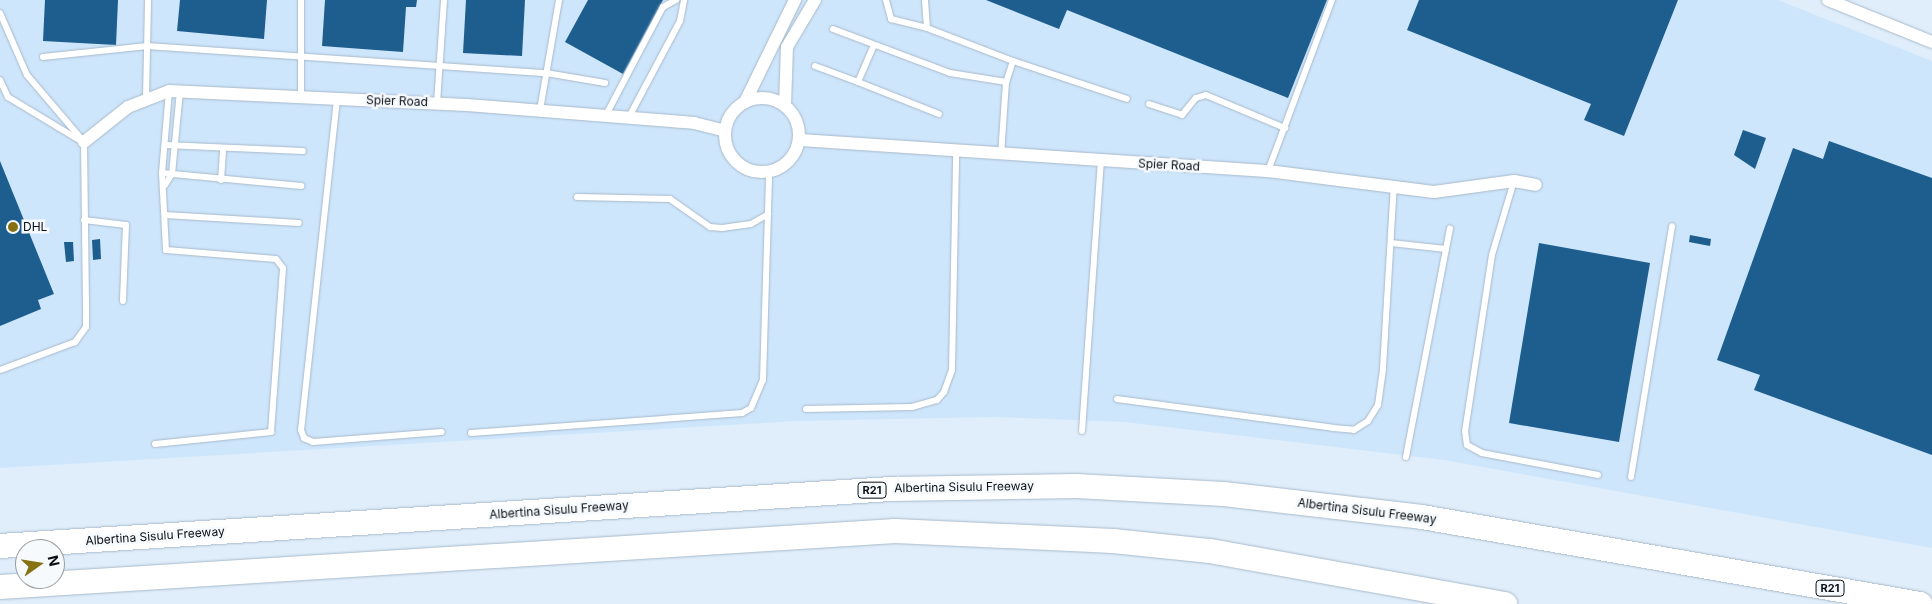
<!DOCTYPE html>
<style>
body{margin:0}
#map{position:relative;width:1932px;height:604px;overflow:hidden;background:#e0eefb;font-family:Inter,sans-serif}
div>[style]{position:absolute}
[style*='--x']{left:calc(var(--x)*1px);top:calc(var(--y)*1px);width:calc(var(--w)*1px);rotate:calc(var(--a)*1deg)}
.built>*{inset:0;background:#cee6fc}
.building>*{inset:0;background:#1d5e8f}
.roads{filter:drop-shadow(0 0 1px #a8b9c9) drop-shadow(0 0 1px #a8b9c9)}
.service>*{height:6px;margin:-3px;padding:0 3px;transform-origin:3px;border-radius:3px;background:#fff}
.minor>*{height:12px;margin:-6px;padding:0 6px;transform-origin:6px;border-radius:6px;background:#fff}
.minor>.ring{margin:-6px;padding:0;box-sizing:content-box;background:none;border:12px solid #fff;border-radius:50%}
.motorway>*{height:24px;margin:-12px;padding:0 12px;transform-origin:12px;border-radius:12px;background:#fff}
.dots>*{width:14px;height:14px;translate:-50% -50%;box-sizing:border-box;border:2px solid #f6fafd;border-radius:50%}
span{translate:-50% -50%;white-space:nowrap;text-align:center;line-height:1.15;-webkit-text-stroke:5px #f6fafd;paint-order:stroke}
.shield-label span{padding:1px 4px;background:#f6fafd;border:1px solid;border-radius:4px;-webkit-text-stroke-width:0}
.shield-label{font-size:11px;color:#090f15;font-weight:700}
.street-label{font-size:12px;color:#090f15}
.poi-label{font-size:12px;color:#090f15}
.left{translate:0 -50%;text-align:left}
.north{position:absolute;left:15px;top:539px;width:50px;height:50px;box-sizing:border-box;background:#f6fafd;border:1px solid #979ca0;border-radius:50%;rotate:77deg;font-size:14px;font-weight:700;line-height:20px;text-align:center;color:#090f15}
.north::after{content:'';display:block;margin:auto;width:18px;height:22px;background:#867213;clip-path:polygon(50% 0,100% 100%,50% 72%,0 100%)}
</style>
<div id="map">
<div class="built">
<div style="clip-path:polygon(0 0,1778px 0,1932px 61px,1932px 548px,1444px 460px,1124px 422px,995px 417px,798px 421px,0 468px)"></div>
</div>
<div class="building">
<div style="clip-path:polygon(45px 0,118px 0,116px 45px,43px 41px)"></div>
<div style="clip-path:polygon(180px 0,267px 0,264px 39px,177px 31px)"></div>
<div style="clip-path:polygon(325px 0,417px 0,416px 7px,406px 7px,403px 52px,322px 46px)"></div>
<div style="clip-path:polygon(466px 0,525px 0,522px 56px,463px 53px)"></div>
<div style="clip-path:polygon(588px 0,663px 0,623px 74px,565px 42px)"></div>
<div style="clip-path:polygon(986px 0,1327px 0,1288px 98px,1067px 10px,1059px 29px)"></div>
<div style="clip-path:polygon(1419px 0,1678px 0,1624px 136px,1584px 120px,1591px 104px,1407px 30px)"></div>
<div style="clip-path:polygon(1743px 130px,1766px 138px,1755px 169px,1734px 155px)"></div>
<div style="clip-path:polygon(1829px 141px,1932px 178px,1932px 455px,1754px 390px,1760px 375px,1717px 360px,1793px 148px,1823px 159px)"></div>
<div style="clip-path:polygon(0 161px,54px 294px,38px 300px,41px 309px,0 326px)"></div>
<div style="clip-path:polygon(1690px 235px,1711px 239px,1710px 246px,1689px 242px)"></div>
<div style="clip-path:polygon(100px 239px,101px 259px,93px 260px,92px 240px)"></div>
<div style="clip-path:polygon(64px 242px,73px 242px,74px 261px,66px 262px)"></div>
<div style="clip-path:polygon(1539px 243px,1650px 263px,1619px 442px,1509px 423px)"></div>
</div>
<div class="roads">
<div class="service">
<div style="--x:886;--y:0;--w:20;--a:75"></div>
<div style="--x:891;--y:19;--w:37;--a:14"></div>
<div style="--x:925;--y:0;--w:28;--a:86"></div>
<div style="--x:927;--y:28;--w:92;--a:21"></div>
<div style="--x:1013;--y:61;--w:22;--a:108"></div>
<div style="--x:1006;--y:82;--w:73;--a:93.9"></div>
<div style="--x:0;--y:13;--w:68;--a:66.5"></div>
<div style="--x:27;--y:75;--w:88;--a:49.6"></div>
<div style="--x:84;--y:142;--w:175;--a:89.3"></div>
<div style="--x:86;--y:317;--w:10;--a:90"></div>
<div style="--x:86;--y:327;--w:19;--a:126"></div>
<div style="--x:75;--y:342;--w:80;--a:159.5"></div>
<div style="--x:833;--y:29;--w:125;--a:20.6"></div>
<div style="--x:950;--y:73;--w:57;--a:9.1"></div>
<div style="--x:43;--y:57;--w:105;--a:-6"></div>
<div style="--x:147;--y:46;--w:400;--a:3.9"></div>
<div style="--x:546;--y:73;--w:60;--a:9.6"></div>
<div style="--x:1013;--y:61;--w:120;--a:18.4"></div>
<div style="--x:815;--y:66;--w:46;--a:20.4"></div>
<div style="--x:858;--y:82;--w:40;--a:-66.6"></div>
<div style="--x:0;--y:80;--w:19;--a:65"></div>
<div style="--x:8;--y:97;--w:85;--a:31.1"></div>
<div style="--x:858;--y:82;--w:87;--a:21.6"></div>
<div style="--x:301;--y:96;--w:96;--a:-90"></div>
<div style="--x:146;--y:98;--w:98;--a:-88.8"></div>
<div style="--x:337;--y:99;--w:333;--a:96.2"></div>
<div style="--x:301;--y:430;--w:9;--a:69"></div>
<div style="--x:304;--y:438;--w:10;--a:24"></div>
<div style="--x:313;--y:442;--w:129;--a:-4.4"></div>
<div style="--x:437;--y:103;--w:103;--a:-86.1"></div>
<div style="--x:1149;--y:104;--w:35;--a:18"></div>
<div style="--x:1182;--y:115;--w:22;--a:-51"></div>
<div style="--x:1196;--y:98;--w:10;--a:-17"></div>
<div style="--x:1206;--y:95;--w:86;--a:22.7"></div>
<div style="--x:540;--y:110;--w:112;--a:-80.2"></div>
<div style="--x:606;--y:115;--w:122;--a:-62.2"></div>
<div style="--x:663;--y:7;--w:15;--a:-28"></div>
<div style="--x:629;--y:117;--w:109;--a:-62"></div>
<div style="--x:680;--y:21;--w:21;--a:-79"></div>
<div style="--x:165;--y:145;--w:138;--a:2.5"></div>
<div style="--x:1268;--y:171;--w:183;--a:-69.5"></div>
<div style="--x:162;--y:173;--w:140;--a:5.3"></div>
<div style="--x:221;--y:180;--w:31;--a:-86"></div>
<div style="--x:1514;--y:181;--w:77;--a:106.6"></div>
<div style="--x:1492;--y:255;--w:178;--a:98.7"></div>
<div style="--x:1465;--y:431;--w:14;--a:82"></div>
<div style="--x:1467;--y:445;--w:17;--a:28"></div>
<div style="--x:1482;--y:453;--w:118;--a:10.7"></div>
<div style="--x:165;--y:185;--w:13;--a:-58"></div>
<div style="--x:172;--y:174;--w:83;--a:-84.5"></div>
<div style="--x:577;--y:197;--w:93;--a:1.2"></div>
<div style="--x:670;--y:199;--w:49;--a:35"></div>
<div style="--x:710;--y:227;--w:12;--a:5"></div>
<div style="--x:722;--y:228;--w:29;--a:-8"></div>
<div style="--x:751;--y:224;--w:20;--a:-30"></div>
<div style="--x:165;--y:215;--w:134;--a:3.4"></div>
<div style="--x:84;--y:220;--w:42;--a:6.8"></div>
<div style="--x:126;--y:225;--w:76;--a:92.3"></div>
<div style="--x:1391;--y:243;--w:55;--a:6.2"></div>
<div style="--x:1446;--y:249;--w:212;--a:100.9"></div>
<div style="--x:1446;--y:249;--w:21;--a:-79"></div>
<div style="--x:1117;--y:399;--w:218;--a:7.6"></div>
<div style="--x:1333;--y:428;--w:21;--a:5"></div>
<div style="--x:1354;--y:430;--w:17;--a:-33"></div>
<div style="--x:1368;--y:421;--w:19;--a:-58"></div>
<div style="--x:1378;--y:405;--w:37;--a:-82"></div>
<div style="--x:1383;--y:368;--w:183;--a:-86.6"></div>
<div style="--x:806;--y:409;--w:106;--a:-1.1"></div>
<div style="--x:912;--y:407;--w:26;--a:-16"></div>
<div style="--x:937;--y:400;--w:11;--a:-49"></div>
<div style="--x:944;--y:392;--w:23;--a:-70"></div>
<div style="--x:952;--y:370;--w:218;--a:-88.9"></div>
<div style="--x:1082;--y:431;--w:271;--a:-86"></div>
<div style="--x:471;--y:433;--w:272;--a:-4.2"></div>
<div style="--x:742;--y:413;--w:10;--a:-29"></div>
<div style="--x:751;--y:408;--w:30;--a:-67"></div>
<div style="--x:763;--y:380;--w:208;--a:-88.3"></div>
<div style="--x:155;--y:444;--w:117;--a:-5.9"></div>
<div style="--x:271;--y:432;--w:164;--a:-85.8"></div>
<div style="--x:283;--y:268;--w:11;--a:-128"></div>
<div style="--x:276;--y:259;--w:110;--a:-175.3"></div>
<div style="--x:166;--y:250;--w:77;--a:-93"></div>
<div style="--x:162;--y:173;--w:82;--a:-85.1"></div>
<div style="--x:1631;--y:477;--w:254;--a:-80.7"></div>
</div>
<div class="minor">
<div style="--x:1828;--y:0;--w:112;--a:22"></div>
<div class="ring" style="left:725px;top:98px;width:62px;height:62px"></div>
<div style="--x:745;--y:102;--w:114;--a:-63.9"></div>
<div style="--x:785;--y:106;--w:59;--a:-88.1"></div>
<div style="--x:787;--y:47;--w:55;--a:-59.2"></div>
<div style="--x:799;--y:140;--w:470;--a:3.8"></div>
<div style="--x:1268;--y:171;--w:167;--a:7.2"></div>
<div style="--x:1434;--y:192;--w:81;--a:-7.8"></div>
<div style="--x:1514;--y:181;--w:22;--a:10"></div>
<div style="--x:84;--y:142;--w:56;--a:-38.5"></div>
<div style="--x:128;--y:107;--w:44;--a:-21.3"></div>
<div style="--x:169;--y:91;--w:298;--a:2.7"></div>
<div style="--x:467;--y:105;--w:228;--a:4.5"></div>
<div style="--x:694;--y:123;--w:32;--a:14"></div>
</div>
<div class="motorway">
<div style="--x:0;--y:546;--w:894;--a:-3.66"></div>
<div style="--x:892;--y:489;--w:184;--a:-0.9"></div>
<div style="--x:1076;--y:486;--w:148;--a:3.1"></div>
<div style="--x:1224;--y:494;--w:199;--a:6.6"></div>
<div style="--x:1422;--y:517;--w:506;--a:9.91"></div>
<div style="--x:0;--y:587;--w:897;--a:-3.58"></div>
<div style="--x:895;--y:531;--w:218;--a:2.6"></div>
<div style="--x:1113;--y:541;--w:98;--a:5.9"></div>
<div style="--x:1210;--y:551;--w:300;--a:10.2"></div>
</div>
</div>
<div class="dots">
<div style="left:13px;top:227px;background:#867213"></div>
</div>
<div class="shield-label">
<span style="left:872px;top:490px">R21</span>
<span style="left:1830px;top:588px">R21</span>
</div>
<div class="street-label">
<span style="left:397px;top:101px;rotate:2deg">Spier Road</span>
<span style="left:1169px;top:165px;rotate:3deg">Spier Road</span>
<span style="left:964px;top:487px;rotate:-1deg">Albertina Sisulu Freeway</span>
<span style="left:559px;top:510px;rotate:-4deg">Albertina Sisulu Freeway</span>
<span style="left:1367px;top:511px;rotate:7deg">Albertina Sisulu Freeway</span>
<span style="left:155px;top:536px;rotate:-4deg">Albertina Sisulu Freeway</span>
</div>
<div class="poi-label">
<span class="left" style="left:23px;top:227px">DHL</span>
</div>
<div class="north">N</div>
</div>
